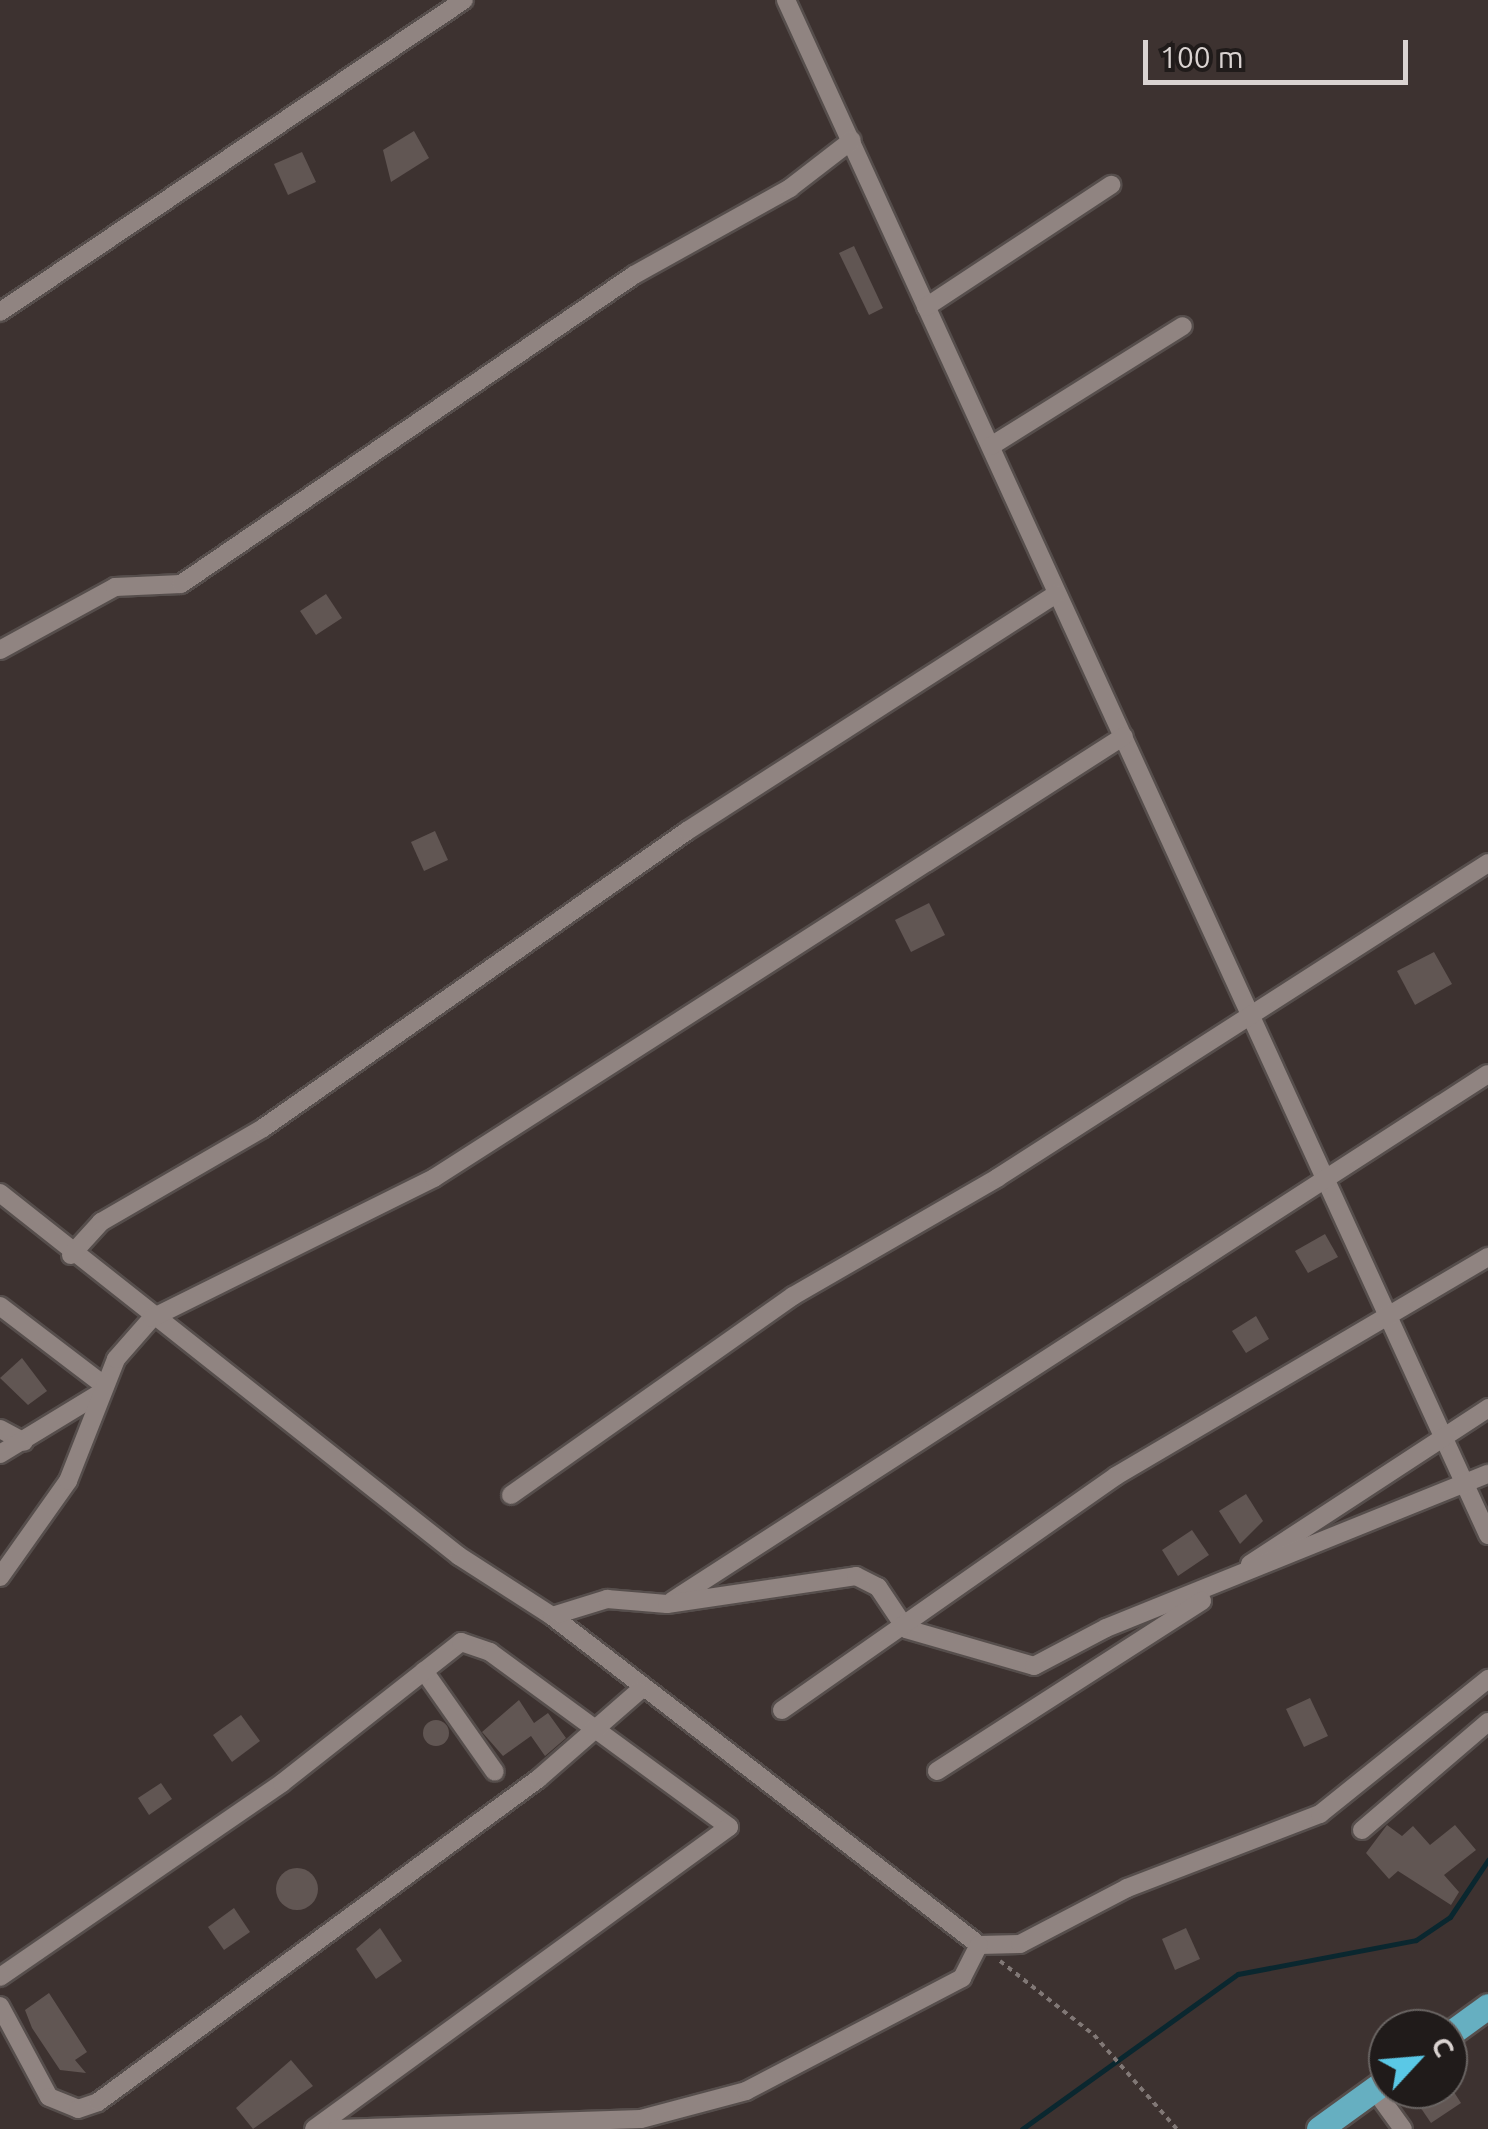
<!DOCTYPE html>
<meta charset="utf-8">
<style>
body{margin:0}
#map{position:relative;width:1488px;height:2129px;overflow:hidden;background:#3d3230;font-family:Ubuntu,sans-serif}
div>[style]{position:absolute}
.stream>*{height:5px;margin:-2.5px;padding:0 2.5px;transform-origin:2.5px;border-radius:2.5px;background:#0a272f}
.building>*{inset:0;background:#615653}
.round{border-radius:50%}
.path>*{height:4px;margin-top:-2px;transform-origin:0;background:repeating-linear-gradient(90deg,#817876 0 5px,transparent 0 10px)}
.roads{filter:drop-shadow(2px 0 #564e4c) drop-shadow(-2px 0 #564e4c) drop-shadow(0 2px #564e4c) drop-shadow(0 -2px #564e4c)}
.minor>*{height:18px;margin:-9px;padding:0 9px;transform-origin:9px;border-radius:9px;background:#908481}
.major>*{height:25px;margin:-12.5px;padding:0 12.5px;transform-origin:12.5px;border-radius:12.5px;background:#66afc1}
span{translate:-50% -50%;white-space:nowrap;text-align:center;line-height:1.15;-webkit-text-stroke:8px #201b1a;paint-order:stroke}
.north{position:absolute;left:1368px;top:2009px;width:100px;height:100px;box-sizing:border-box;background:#201b1a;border:2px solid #6a6563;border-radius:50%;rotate:64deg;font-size:28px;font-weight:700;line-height:40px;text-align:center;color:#dad3d1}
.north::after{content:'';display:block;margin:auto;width:35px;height:45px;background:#5ac8e6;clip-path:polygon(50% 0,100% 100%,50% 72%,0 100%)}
.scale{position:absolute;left:1143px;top:40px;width:265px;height:45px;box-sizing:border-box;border:5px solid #dad3d1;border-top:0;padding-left:12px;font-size:30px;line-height:35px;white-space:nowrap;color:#dad3d1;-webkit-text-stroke:8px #201b1a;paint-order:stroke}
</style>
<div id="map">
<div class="stream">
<i style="left:1022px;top:2129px;width:266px;rotate:-35.7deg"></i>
<i style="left:1238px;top:1974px;width:181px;rotate:-10.8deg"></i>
<i style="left:1416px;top:1940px;width:41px;rotate:-34.1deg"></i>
<i style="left:1450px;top:1917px;width:69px;rotate:-56.3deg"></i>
</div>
<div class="building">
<i style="clip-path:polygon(414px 131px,429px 158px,391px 182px,383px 150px)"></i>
<i style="clip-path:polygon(302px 152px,316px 182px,288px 195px,274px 164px)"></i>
<i style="clip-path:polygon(854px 246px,883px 308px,869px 315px,839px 253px)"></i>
<i style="clip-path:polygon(326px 594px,342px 618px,316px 635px,300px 611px)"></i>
<i style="clip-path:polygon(435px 831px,448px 860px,424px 871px,411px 842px)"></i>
<i style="clip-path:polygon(929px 903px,945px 935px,911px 952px,895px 920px)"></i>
<i style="clip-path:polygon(1434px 952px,1452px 984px,1415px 1005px,1397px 971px)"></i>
<i style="clip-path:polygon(1325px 1234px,1338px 1257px,1308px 1273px,1295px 1251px)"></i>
<i style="clip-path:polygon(1256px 1316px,1269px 1339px,1246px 1353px,1232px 1331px)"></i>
<i style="clip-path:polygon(22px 1358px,47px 1391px,28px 1405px,0 1378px)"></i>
<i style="clip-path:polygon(1246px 1494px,1263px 1521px,1240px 1544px,1219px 1511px)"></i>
<i style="clip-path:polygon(1192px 1530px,1209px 1555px,1178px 1576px,1162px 1550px)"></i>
<i style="clip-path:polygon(1310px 1698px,1328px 1736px,1304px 1747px,1286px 1709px)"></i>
<i style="clip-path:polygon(519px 1700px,534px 1723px,548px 1713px,566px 1738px,545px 1756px,531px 1736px,503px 1756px,482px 1732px)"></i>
<i style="clip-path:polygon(241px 1715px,260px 1741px,232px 1762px,213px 1735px)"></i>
<i class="round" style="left:423px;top:1720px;width:26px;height:26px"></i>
<i style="clip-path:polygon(161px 1783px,172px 1799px,149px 1815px,138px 1798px)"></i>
<i style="clip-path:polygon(1387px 1825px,1402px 1836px,1413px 1826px,1430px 1845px,1455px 1825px,1476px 1850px,1444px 1875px,1459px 1892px,1451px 1905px,1398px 1871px,1389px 1879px,1366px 1853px)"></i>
<i class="round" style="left:276px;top:1868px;width:42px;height:42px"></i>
<i style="clip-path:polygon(234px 1908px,250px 1932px,224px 1950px,208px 1927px)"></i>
<i style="clip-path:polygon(380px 1928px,402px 1961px,376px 1979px,356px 1949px)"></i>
<i style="clip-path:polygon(1186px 1928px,1200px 1959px,1175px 1970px,1162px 1939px)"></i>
<i style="clip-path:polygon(49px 1993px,87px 2052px,75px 2060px,86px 2073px,60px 2070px,32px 2028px,25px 2010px)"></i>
<i style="clip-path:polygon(291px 2060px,313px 2086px,253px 2129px,236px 2108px)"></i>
<i style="clip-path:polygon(1422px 2089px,1452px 2089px,1461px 2103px,1431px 2123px,1412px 2095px)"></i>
</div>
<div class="path">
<i style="left:1000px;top:1961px;width:120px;rotate:38.2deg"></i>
<i style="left:1094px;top:2035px;width:125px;rotate:48.6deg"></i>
</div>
<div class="roads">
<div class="minor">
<i style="left:786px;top:0;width:1688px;rotate:65.42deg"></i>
<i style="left:926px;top:307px;width:222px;rotate:-33.4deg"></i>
<i style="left:0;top:312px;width:559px;rotate:-33.92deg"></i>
<i style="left:991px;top:446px;width:226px;rotate:-32deg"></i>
<i style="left:0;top:650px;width:131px;rotate:-28.7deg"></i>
<i style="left:115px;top:587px;width:66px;rotate:-2.6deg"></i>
<i style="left:181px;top:584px;width:548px;rotate:-34.3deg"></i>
<i style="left:634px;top:275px;width:179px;rotate:-29.1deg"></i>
<i style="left:790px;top:188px;width:78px;rotate:-37.7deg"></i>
<i style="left:0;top:1193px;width:585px;rotate:38.34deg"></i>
<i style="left:459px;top:1556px;width:111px;rotate:32.8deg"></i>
<i style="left:552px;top:1616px;width:539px;rotate:37.61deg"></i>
<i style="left:979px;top:1945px;width:41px;rotate:-1.4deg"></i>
<i style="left:1020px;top:1944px;width:121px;rotate:-27.6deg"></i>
<i style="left:1127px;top:1888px;width:207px;rotate:-21deg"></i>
<i style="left:1320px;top:1814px;width:216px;rotate:-38.8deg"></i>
<i style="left:71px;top:1255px;width:45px;rotate:-47.7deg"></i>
<i style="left:101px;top:1222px;width:187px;rotate:-30.1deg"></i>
<i style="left:263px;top:1128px;width:518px;rotate:-35.01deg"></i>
<i style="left:687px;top:831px;width:439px;rotate:-32.7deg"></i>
<i style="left:0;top:1306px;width:132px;rotate:37.3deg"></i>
<i style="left:0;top:1429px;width:27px;rotate:28deg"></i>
<i style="left:0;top:1454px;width:114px;rotate:-31.3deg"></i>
<i style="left:511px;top:1495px;width:345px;rotate:-35.2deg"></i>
<i style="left:793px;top:1296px;width:236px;rotate:-30deg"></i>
<i style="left:997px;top:1178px;width:583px;rotate:-32.68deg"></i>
<i style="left:1250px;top:1564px;width:285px;rotate:-33.2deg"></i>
<i style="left:0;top:1577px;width:118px;rotate:-54.7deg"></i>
<i style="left:68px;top:1481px;width:131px;rotate:-68.5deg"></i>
<i style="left:116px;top:1359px;width:55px;rotate:-48.7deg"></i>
<i style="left:152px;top:1318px;width:315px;rotate:-26.4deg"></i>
<i style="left:434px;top:1178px;width:819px;rotate:-32.64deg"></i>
<i style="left:672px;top:1601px;width:971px;rotate:-32.86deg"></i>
<i style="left:552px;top:1616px;width:58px;rotate:-17.2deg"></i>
<i style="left:607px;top:1599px;width:60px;rotate:4.8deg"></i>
<i style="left:667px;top:1604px;width:191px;rotate:-8.4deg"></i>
<i style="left:856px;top:1576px;width:25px;rotate:27deg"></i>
<i style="left:878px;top:1587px;width:50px;rotate:56.3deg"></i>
<i style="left:906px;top:1629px;width:133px;rotate:16.1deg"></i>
<i style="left:1034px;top:1666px;width:81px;rotate:-27.8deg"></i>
<i style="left:1106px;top:1628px;width:412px;rotate:-22deg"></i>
<i style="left:424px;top:1671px;width:123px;rotate:54.9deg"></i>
<i style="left:782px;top:1710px;width:408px;rotate:-35deg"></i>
<i style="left:1116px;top:1476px;width:432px;rotate:-30.5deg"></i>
<i style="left:937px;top:1771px;width:315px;rotate:-32.7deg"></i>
<i style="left:1362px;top:1830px;width:166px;rotate:-40.6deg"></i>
<i style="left:0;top:1977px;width:342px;rotate:-34.5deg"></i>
<i style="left:282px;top:1783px;width:228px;rotate:-38.2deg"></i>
<i style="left:461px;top:1642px;width:31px;rotate:19deg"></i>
<i style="left:490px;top:1652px;width:296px;rotate:36.2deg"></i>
<i style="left:729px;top:1827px;width:513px;rotate:143.96deg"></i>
<i style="left:0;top:2006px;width:103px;rotate:61.7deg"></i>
<i style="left:49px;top:2097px;width:31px;rotate:22deg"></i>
<i style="left:78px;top:2109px;width:21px;rotate:-19deg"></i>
<i style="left:98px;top:2102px;width:546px;rotate:-36.28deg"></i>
<i style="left:538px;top:1779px;width:134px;rotate:-41.1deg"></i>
<i style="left:1374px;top:2089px;width:49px;rotate:54.1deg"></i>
<i style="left:337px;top:2129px;width:304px;rotate:-1.9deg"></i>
<i style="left:641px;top:2119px;width:109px;rotate:-14.9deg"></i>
<i style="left:746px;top:2091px;width:244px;rotate:-27.6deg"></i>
<i style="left:962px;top:1978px;width:37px;rotate:-63deg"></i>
</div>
<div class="major">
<i style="left:1448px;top:2035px;width:49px;rotate:-35.9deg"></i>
<i style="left:1319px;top:2129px;width:85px;rotate:-35.9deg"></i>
</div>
</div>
<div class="north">С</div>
<div class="scale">100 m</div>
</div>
